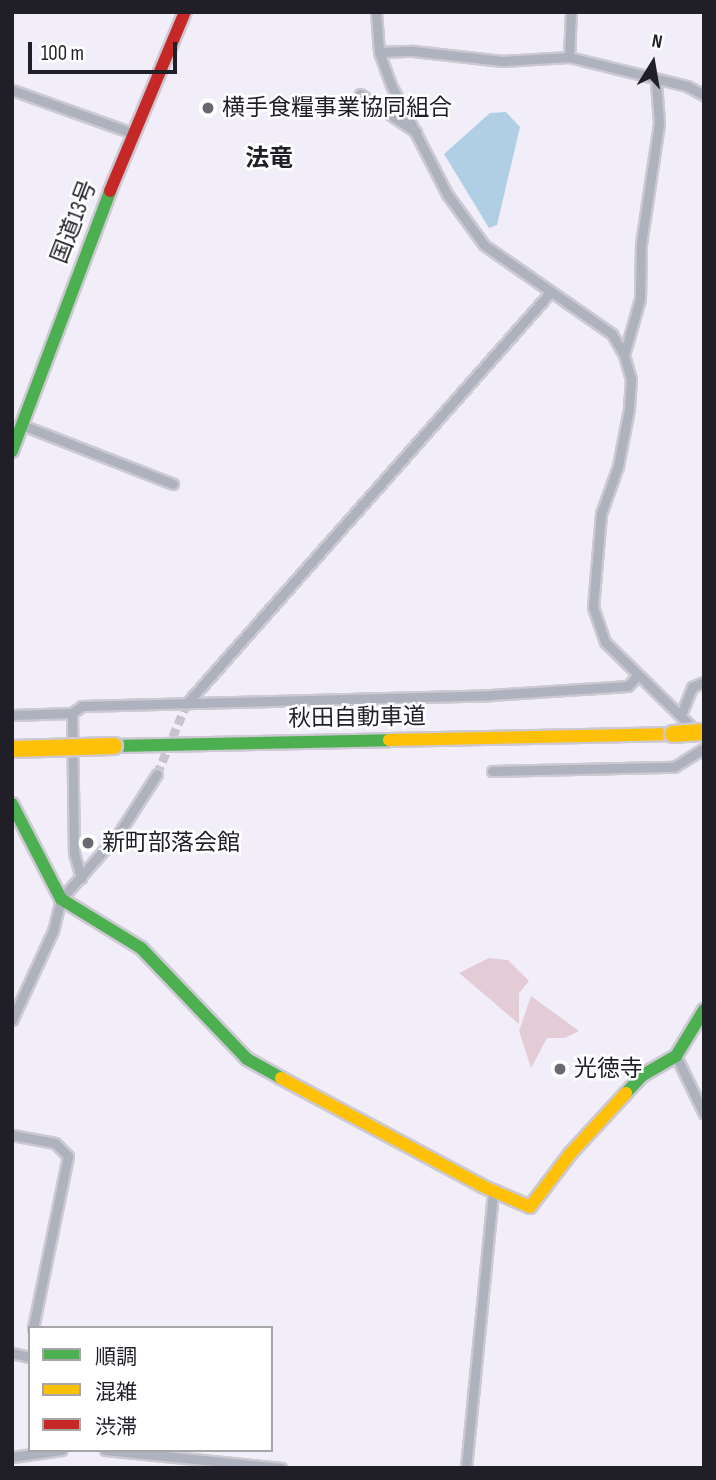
<!DOCTYPE html>
<meta charset="utf-8">
<style>
body{margin:0}
#map{position:relative;width:716px;height:1480px;overflow:hidden;background:#f1eefa;font-family:"Sofia Sans Condensed","Noto Sans JP",sans-serif}
div>[style]{position:absolute}
.green>*{inset:0;background:#e4ccd7}
.water>*{inset:0;background:#b0cfe4}
.street-tunnel>*{height:9px;margin-top:-4.5px;transform-origin:0;background:repeating-linear-gradient(90deg,#c7c4d0 0 9px,transparent 0 13.5px)}
.roads{filter:drop-shadow(2px 0 #ccc9d3) drop-shadow(-2px 0 #ccc9d3) drop-shadow(0 2px #ccc9d3) drop-shadow(0 -2px #ccc9d3)}
.street>*{height:9px;margin:-4.5px;padding:0 4.5px;transform-origin:4.5px;border-radius:4.5px;background:#adb2be}
.fast>*{height:12px;margin:-6px;padding:0 6px;transform-origin:6px;border-radius:6px;background:#4caf50}
.slow>*{height:12px;margin:-6px;padding:0 6px;transform-origin:6px;border-radius:6px;background:#ffc107}
.jam>*{height:12px;margin:-6px;padding:0 6px;transform-origin:6px;border-radius:6px;background:#c62828}
.bridges{filter:drop-shadow(2px 0 #ccc9d3) drop-shadow(-2px 0 #ccc9d3) drop-shadow(0 2px #ccc9d3) drop-shadow(0 -2px #ccc9d3)}
.slow-bridge>*{height:16px;margin:-8px;padding:0 8px;transform-origin:8px;border-radius:8px;background:#ffc107}
.dots>*{width:19px;height:19px;translate:-50% -50%;box-sizing:border-box;border:4px solid #fff;border-radius:50%}
span{translate:-50% -50%;white-space:nowrap;text-align:center;line-height:1.15;-webkit-text-stroke:5px #fff;paint-order:stroke}
.poi-label{font-size:23px;color:#201e26}
.left{translate:0 -50%;text-align:left}
.street-label{font-size:23px;color:#201e26}
.neighbourhood-label{font-size:24px;color:#201e26;font-weight:700}
.frame{position:absolute;inset:0;border:14px solid #201e26;pointer-events:none}
.legend{position:absolute;left:28px;top:1326px;width:245px;height:126px;box-sizing:border-box;background:#fff;border:2px solid #a6a5a8;margin:0;padding:9px 12px;list-style:none;font-size:21px;color:#201e26}
.legend li{display:flex;align-items:center;gap:14px;height:35px}
.legend b{width:35px;border:2px solid #a6a5a8}
.north{position:absolute;left:618px;top:28px;width:70px;height:70px;-webkit-text-stroke:5px #fff;paint-order:stroke;rotate:11deg;font-size:19px;font-weight:700;line-height:28px;text-align:center;color:#201e26}
.north::after{content:'';display:block;margin:auto;width:24px;height:32px;background:#201e26;clip-path:polygon(50% 0,100% 100%,50% 72%,0 100%)}
.scale{position:absolute;left:28px;top:42px;width:149px;height:32px;box-sizing:border-box;border:4px solid #201e26;border-top:0;padding-left:9px;font-size:21px;line-height:24px;white-space:nowrap;color:#201e26;-webkit-text-stroke:5px #fff;paint-order:stroke}
</style>
<div id="map">
<div class="green">
<i style="clip-path:polygon(489px 958px,508px 960px,529px 981px,519px 993px,519px 1024px,459px 973px)"></i>
<i style="clip-path:polygon(531px 996px,579px 1031px,565px 1038px,547px 1038px,531px 1068px,519px 1031px)"></i>
</div>
<div class="water">
<i style="clip-path:polygon(506px 112px,520px 127px,497px 225px,489px 228px,444px 154px,490px 113px)"></i>
</div>
<div class="street-tunnel">
<i style="left:157px;top:774px;width:77px;rotate:-67.1deg"></i>
</div>
<div class="roads">
<div class="street">
<i style="left:376px;top:12px;width:40px;rotate:85.7deg"></i>
<i style="left:379px;top:52px;width:35px;rotate:70deg"></i>
<i style="left:391px;top:85px;width:123px;rotate:62.8deg"></i>
<i style="left:447px;top:194px;width:63px;rotate:54deg"></i>
<i style="left:484px;top:245px;width:156px;rotate:34.8deg"></i>
<i style="left:612px;top:334px;width:24px;rotate:60deg"></i>
<i style="left:624px;top:355px;width:25px;rotate:74deg"></i>
<i style="left:631px;top:379px;width:30px;rotate:94deg"></i>
<i style="left:629px;top:409px;width:58px;rotate:100.9deg"></i>
<i style="left:618px;top:466px;width:51px;rotate:109.5deg"></i>
<i style="left:601px;top:514px;width:93px;rotate:94.9deg"></i>
<i style="left:593px;top:607px;width:37px;rotate:71deg"></i>
<i style="left:605px;top:642px;width:130px;rotate:44.4deg"></i>
<i style="left:379px;top:52px;width:34px;rotate:-2deg"></i>
<i style="left:413px;top:51px;width:90px;rotate:6.4deg"></i>
<i style="left:502px;top:61px;width:67px;rotate:-3.4deg"></i>
<i style="left:569px;top:57px;width:122px;rotate:13.8deg"></i>
<i style="left:687px;top:86px;width:19px;rotate:28deg"></i>
<i style="left:569px;top:57px;width:45px;rotate:-87.5deg"></i>
<i style="left:12px;top:90px;width:127px;rotate:19.7deg"></i>
<i style="left:360px;top:94px;width:68px;rotate:34.2deg"></i>
<i style="left:624px;top:355px;width:58px;rotate:-74.1deg"></i>
<i style="left:640px;top:299px;width:55px;rotate:-89deg"></i>
<i style="left:641px;top:244px;width:122px;rotate:-81.5deg"></i>
<i style="left:659px;top:123px;width:42px;rotate:-94.1deg"></i>
<i style="left:22px;top:425px;width:162px;rotate:21.3deg"></i>
<i style="left:187px;top:703px;width:546px;rotate:-48.49deg"></i>
<i style="left:682px;top:712px;width:27px;rotate:-68deg"></i>
<i style="left:692px;top:687px;width:13px;rotate:-23deg"></i>
<i style="left:72px;top:713px;width:140px;rotate:89.2deg"></i>
<i style="left:74px;top:853px;width:26px;rotate:74deg"></i>
<i style="left:12px;top:715px;width:60px;rotate:-1.9deg"></i>
<i style="left:72px;top:713px;width:12px;rotate:-35deg"></i>
<i style="left:82px;top:706px;width:409px;rotate:-1.5deg"></i>
<i style="left:491px;top:695px;width:137px;rotate:-3.8deg"></i>
<i style="left:628px;top:686px;width:15px;rotate:-48deg"></i>
<i style="left:492px;top:771px;width:182px;rotate:-1.3deg"></i>
<i style="left:674px;top:767px;width:36px;rotate:-32deg"></i>
<i style="left:12px;top:1020px;width:98px;rotate:-65.3deg"></i>
<i style="left:53px;top:931px;width:33px;rotate:-76deg"></i>
<i style="left:61px;top:899px;width:88px;rotate:-48.7deg"></i>
<i style="left:119px;top:833px;width:70px;rotate:-57.2deg"></i>
<i style="left:676px;top:1056px;width:64px;rotate:64.2deg"></i>
<i style="left:12px;top:1135px;width:44px;rotate:10.5deg"></i>
<i style="left:55px;top:1143px;width:18px;rotate:45deg"></i>
<i style="left:68px;top:1156px;width:176px;rotate:101.5deg"></i>
<i style="left:12px;top:1353px;width:18px;rotate:13deg"></i>
<i style="left:105px;top:1450px;width:177px;rotate:5.8deg"></i>
<i style="left:12px;top:1457px;width:50px;rotate:-8deg"></i>
<i style="left:466px;top:1468px;width:278px;rotate:-84.4deg"></i>
</div>
<div class="fast">
<i style="left:12px;top:451px;width:278px;rotate:-69.3deg"></i>
<i style="left:114px;top:746px;width:275px;rotate:-1.2deg"></i>
<i style="left:12px;top:804px;width:107px;rotate:62.7deg"></i>
<i style="left:61px;top:899px;width:94px;rotate:31.5deg"></i>
<i style="left:141px;top:948px;width:153px;rotate:46.3deg"></i>
<i style="left:247px;top:1059px;width:39px;rotate:29deg"></i>
<i style="left:626px;top:1093px;width:25px;rotate:-47deg"></i>
<i style="left:643px;top:1075px;width:38px;rotate:-30deg"></i>
<i style="left:676px;top:1056px;width:54px;rotate:-58.7deg"></i>
</div>
<div class="slow">
<i style="left:389px;top:740px;width:284px;rotate:-1.2deg"></i>
<i style="left:281px;top:1078px;width:228px;rotate:28.2deg"></i>
<i style="left:482px;top:1186px;width:52px;rotate:23.6deg"></i>
<i style="left:530px;top:1207px;width:66px;rotate:-53deg"></i>
<i style="left:570px;top:1154px;width:83px;rotate:-47.4deg"></i>
</div>
<div class="jam">
<i style="left:110px;top:191px;width:194px;rotate:-67.3deg"></i>
</div>
</div>
<div class="bridges">
<div class="slow-bridge">
<i style="left:673px;top:734px;width:31px;rotate:-4deg"></i>
<i style="left:12px;top:749px;width:102px;rotate:-1.7deg"></i>
</div>
</div>
<div class="dots">
<i style="left:208px;top:108px;background:#696770"></i>
<i style="left:88px;top:843px;background:#696770"></i>
<i style="left:560px;top:1069px;background:#696770"></i>
</div>
<div class="poi-label">
<span class="left" style="left:222px;top:108px">横手食糧事業協同組合</span>
<span class="left" style="left:102px;top:843px">新町部落会館</span>
<span class="left" style="left:574px;top:1069px">光徳寺</span>
</div>
<div class="street-label">
<span style="left:74px;top:222px;rotate:-69deg">国道13号</span>
<span style="left:357px;top:718px;rotate:-1deg">秋田自動車道</span>
</div>
<div class="neighbourhood-label">
<span style="left:269px;top:159px">法竜</span>
</div>
<div class="frame"></div>
<ul class="legend">
<li><b style="height:9px;background:#4caf50"></b>順調</li>
<li><b style="height:9px;background:#ffc107"></b>混雑</li>
<li><b style="height:9px;background:#c62828"></b>渋滞</li>
</ul>
<div class="north">N</div>
<div class="scale">100 m</div>
</div>
